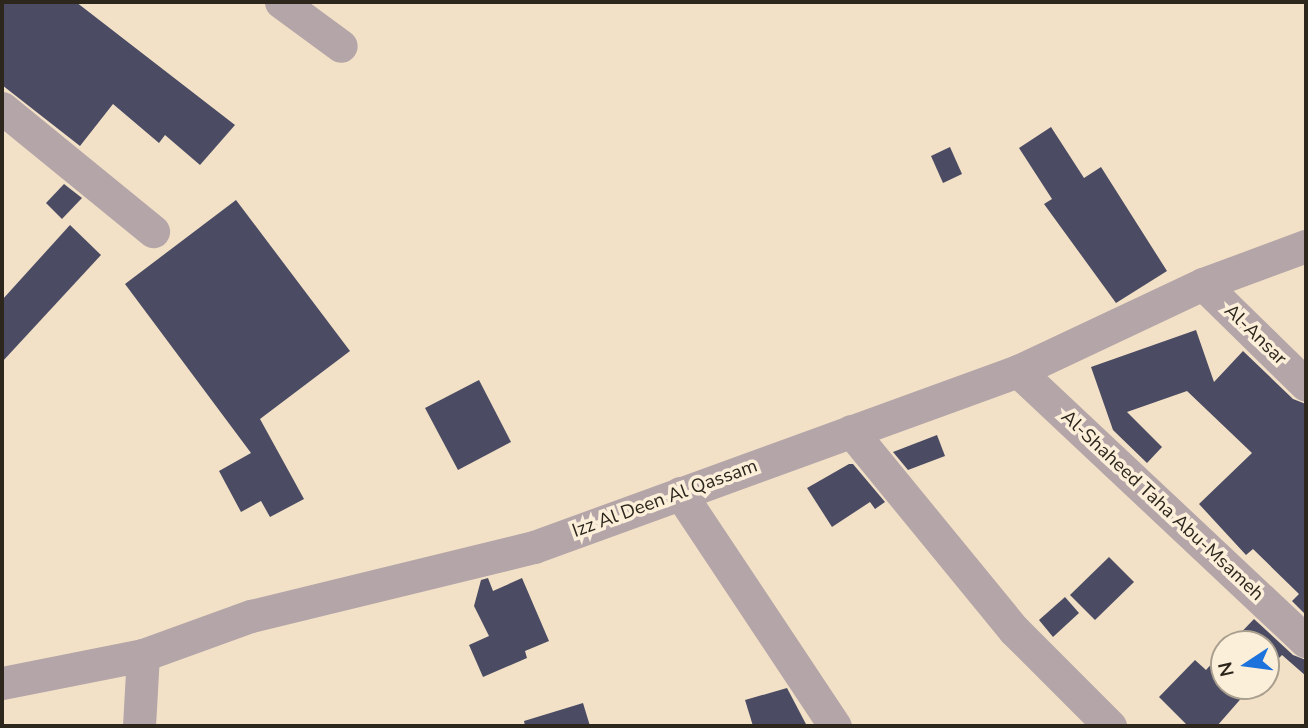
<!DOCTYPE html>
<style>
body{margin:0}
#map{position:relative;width:1308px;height:728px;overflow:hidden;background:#f2e1c7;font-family:"Nunito Sans",sans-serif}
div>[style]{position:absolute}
.building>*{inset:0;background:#4b4c64}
.minor>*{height:33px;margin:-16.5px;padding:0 16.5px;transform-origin:16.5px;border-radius:16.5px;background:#b4a5a8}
span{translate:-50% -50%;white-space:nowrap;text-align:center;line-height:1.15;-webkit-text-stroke:7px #fcefda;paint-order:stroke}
.street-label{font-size:19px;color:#2c261c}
.frame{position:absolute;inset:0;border:4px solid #2c261c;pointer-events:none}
.north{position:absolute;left:1210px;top:630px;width:70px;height:70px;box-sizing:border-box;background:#fcefda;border:2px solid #a99f8e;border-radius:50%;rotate:257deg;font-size:19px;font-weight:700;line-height:28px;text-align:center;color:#2c261c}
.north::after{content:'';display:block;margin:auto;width:24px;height:32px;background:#1e72dc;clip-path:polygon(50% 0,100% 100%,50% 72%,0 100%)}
</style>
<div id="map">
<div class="building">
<i style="clip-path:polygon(2px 2px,76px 2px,235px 125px,200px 165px,165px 135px,159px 143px,113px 104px,80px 146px,2px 85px)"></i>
<i style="clip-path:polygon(1051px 127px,1084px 178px,1101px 167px,1167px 271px,1116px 303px,1044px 204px,1052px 199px,1019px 148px)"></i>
<i style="clip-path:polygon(950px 147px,962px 174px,943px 183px,931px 156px)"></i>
<i style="clip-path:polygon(64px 184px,82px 198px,62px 219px,46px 203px)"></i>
<i style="clip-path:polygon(236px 200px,350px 351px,260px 419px,304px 499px,270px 517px,261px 501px,241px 512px,219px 471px,251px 453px,125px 284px)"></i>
<i style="clip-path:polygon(70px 225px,101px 255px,2px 362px,2px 300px)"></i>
<i style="clip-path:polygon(1196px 330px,1214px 382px,1243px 351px,1293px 399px,1306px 404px,1306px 615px,1292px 601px,1299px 594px,1253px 549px,1246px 555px,1199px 504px,1252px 453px,1187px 391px,1127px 412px,1162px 447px,1147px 463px,1113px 430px,1091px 367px)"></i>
<i style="clip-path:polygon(479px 380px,511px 442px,458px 470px,425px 408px)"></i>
<i style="clip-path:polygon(937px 435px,945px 456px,908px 470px,893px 452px)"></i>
<i style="clip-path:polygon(849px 464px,853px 464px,885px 502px,875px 509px,870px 502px,832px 527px,807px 488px)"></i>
<i style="clip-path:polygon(1109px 557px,1134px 582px,1095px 620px,1070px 595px)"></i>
<i style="clip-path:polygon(488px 578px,493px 591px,522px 578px,549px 641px,525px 651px,527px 658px,483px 677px,469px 645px,489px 636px,474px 606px,481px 580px)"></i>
<i style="clip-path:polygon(1065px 597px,1079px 613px,1053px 637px,1039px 620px)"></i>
<i style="clip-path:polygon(1254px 619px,1293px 655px,1306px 660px,1306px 676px,1282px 655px,1266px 671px,1266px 644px,1230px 644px)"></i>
<i style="clip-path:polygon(1224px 650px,1224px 686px,1252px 686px,1217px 726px,1188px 726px,1159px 697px,1195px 660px,1206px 670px)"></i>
<i style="clip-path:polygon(787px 688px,807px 726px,753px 726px,745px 700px)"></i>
<i style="clip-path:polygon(583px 703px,590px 726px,525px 726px,524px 721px)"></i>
</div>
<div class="minor">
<i style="left:281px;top:2px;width:74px;rotate:36.3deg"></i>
<i style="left:2px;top:108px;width:195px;rotate:39.2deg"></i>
<i style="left:1203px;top:284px;width:144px;rotate:44.4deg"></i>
<i style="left:1018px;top:371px;width:395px;rotate:43.2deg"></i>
<i style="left:851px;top:431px;width:257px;rotate:50.7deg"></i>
<i style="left:1014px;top:630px;width:136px;rotate:45deg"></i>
<i style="left:680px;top:493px;width:280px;rotate:56.4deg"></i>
<i style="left:2px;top:683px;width:144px;rotate:-11.2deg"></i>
<i style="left:143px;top:655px;width:115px;rotate:-19.9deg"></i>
<i style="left:251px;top:616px;width:291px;rotate:-13.7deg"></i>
<i style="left:534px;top:547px;width:515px;rotate:-19.98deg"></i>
<i style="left:1018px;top:371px;width:204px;rotate:-25.2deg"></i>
<i style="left:1203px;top:284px;width:110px;rotate:-20.3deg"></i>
<i style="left:139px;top:726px;width:71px;rotate:-86.8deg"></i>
</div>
<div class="street-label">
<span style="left:1255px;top:335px;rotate:44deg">Al-Ansar</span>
<span style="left:665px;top:499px;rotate:-20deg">Izz Al Deen Al Qassam</span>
<span style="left:1162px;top:506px;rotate:43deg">Al-Shaheed Taha Abu-Msameh</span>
</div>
<div class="frame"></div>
<div class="north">N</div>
</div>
